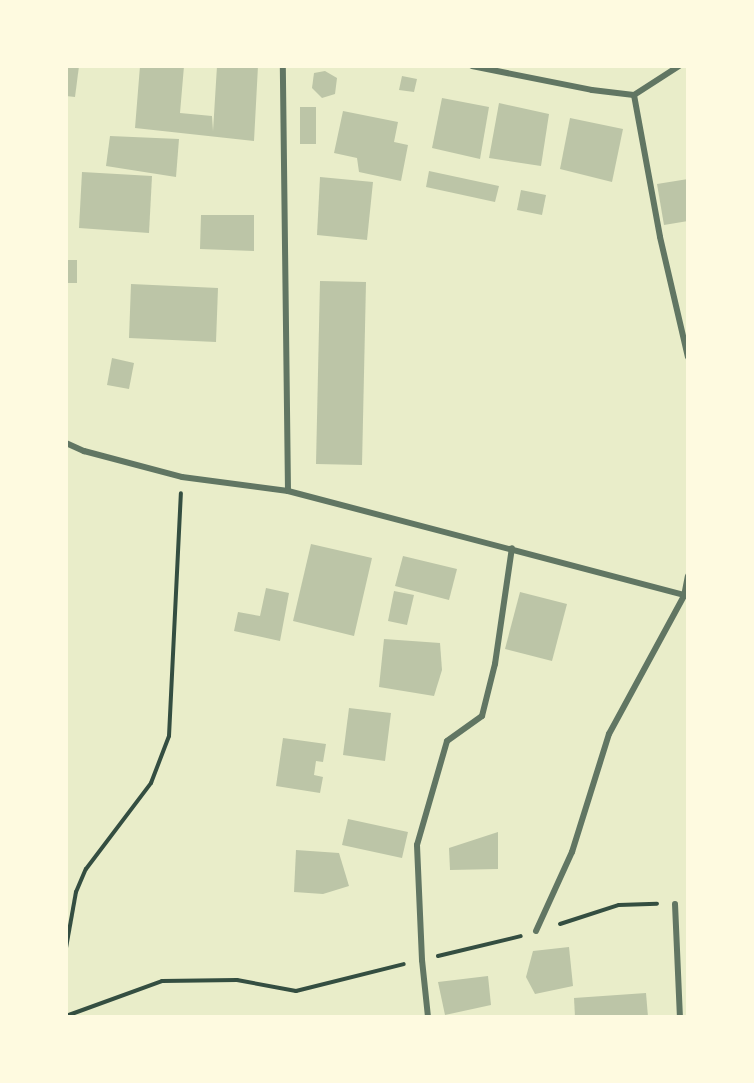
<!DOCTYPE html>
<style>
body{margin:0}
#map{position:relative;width:754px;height:1083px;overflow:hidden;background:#e9edc9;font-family:Barlow,sans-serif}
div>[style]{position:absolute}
.building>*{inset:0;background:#bcc5a7}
.path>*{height:4px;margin:-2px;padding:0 2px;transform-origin:2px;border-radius:2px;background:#344e41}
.minor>*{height:6px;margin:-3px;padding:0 3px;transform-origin:3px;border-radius:3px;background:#617663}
span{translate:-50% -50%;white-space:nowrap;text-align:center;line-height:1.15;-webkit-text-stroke:4.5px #fefae0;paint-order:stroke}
.frame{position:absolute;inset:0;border:68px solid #fefae0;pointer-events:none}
</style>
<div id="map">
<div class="building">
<i style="clip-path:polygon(66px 66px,79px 66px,75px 97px,66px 96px)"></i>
<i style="clip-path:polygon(140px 66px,184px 66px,180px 113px,212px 116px,213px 131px,217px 66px,258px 66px,254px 141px,135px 128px)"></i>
<i style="clip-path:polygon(325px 71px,337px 78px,335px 94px,322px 98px,312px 88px,314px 73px)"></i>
<i style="clip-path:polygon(402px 76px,417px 79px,414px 92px,399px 90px)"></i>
<i style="clip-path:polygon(442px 98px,489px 107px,480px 159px,432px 148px)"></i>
<i style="clip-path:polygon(499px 103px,549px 114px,541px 166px,489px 158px)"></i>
<i style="clip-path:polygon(300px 107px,316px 107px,316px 144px,300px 144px)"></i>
<i style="clip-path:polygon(343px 111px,398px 122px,394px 142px,408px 145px,401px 181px,359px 172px,357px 158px,334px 153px)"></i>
<i style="clip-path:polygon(570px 118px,623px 129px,612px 182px,560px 169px)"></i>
<i style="clip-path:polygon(110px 136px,179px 139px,176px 177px,106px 166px)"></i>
<i style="clip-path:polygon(429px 171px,499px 186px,495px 202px,426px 187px)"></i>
<i style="clip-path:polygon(82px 172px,152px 176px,149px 233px,79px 228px)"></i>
<i style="clip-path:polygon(320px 177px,373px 182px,367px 240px,317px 235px)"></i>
<i style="clip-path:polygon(688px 179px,688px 221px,664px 225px,657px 184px)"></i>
<i style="clip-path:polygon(521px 190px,546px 195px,542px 215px,517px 210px)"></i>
<i style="clip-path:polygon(201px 215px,254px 215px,254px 251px,200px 249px)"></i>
<i style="clip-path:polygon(66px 260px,77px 260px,77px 283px,66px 283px)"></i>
<i style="clip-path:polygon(320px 281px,366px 282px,362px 465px,316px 464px)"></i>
<i style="clip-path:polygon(131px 284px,218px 288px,216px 342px,129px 338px)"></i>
<i style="clip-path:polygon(112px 358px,134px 363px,129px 389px,107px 385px)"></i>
<i style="clip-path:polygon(311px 544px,372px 558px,354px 636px,293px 621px)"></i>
<i style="clip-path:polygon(403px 556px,457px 569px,449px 600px,395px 586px)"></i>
<i style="clip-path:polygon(266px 588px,289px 593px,280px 641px,234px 631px,238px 612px,260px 616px)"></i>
<i style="clip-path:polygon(394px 591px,414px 595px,407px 625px,388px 621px)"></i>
<i style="clip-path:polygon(520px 592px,567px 604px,552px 661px,505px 649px)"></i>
<i style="clip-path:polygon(384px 639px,440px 643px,442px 670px,434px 696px,379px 687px)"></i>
<i style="clip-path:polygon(349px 708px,391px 713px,385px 761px,343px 755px)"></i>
<i style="clip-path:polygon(283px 738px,326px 744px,323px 762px,316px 761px,314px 775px,323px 777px,320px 793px,276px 786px)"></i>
<i style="clip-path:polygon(348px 819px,408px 832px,402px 858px,342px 845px)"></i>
<i style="clip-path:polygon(498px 832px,498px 869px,450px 870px,449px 848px)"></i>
<i style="clip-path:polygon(296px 850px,339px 853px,349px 886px,323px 894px,294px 892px)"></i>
<i style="clip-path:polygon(569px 947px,573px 986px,535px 994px,526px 977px,533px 951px)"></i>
<i style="clip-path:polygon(488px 976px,491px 1005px,445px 1015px,438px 982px)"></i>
<i style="clip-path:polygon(646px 993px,648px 1017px,575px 1017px,574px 998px)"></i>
</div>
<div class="path">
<i style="left:560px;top:924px;width:62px;rotate:-17.9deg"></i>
<i style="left:619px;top:905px;width:38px;rotate:-2deg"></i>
<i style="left:66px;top:948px;width:57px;rotate:-79.9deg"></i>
<i style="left:76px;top:892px;width:25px;rotate:-67deg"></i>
<i style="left:86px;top:869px;width:108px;rotate:-52.9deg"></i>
<i style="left:151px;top:783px;width:50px;rotate:-69deg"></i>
<i style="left:169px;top:736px;width:243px;rotate:-87.2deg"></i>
<i style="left:438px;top:956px;width:85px;rotate:-13.5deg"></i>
<i style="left:66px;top:1016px;width:102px;rotate:-20deg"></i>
<i style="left:162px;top:981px;width:75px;rotate:-0.8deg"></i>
<i style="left:237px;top:980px;width:60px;rotate:10.6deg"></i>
<i style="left:296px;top:991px;width:111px;rotate:-14deg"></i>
</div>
<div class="minor">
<i style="left:472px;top:66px;width:122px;rotate:11.3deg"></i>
<i style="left:592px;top:90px;width:42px;rotate:6.8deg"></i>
<i style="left:634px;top:95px;width:54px;rotate:-32.8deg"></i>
<i style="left:634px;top:95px;width:144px;rotate:79.6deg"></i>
<i style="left:660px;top:237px;width:123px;rotate:76.9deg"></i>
<i style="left:66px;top:443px;width:20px;rotate:24deg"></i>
<i style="left:84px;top:451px;width:101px;rotate:14.9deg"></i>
<i style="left:182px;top:477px;width:107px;rotate:7.5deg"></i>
<i style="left:288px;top:491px;width:425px;rotate:-90.7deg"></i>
<i style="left:288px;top:491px;width:414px;rotate:14.7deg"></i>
<i style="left:675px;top:904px;width:113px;rotate:87.5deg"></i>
<i style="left:536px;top:931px;width:87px;rotate:-65.5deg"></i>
<i style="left:572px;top:852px;width:124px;rotate:-72.6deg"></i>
<i style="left:609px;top:734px;width:157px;rotate:-61.5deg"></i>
<i style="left:684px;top:596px;width:20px;rotate:-79deg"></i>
<i style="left:428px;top:1017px;width:57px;rotate:-96deg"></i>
<i style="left:422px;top:960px;width:115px;rotate:-92.5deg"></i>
<i style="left:417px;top:845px;width:108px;rotate:-73.9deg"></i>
<i style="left:447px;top:741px;width:43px;rotate:-35.5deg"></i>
<i style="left:482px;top:716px;width:54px;rotate:-76deg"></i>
<i style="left:495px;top:664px;width:117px;rotate:-81.7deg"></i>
</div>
<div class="frame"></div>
</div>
